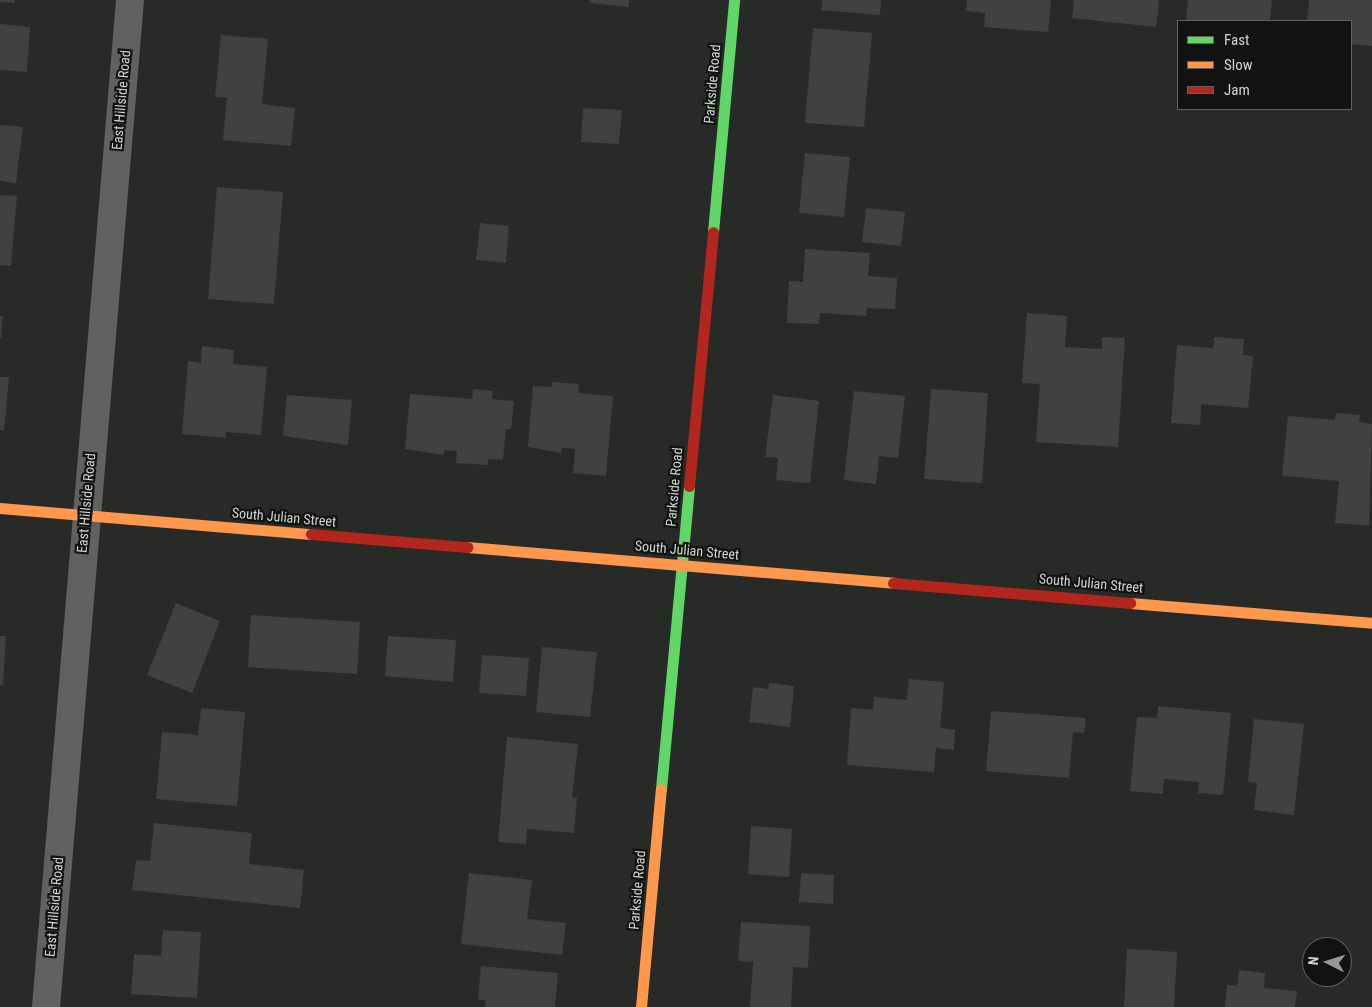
<!DOCTYPE html>
<style>
body{margin:0}
#map{position:relative;width:1372px;height:1007px;overflow:hidden;background:#282a27;font-family:"Roboto Condensed",sans-serif}
div>[style]{position:absolute}
.building>*{inset:0;background:#404240}
.street>*{height:28px;margin:-14px;padding:0 14px;transform-origin:14px;border-radius:14px;background:#616160}
.fast>*{height:11px;margin:-5.5px;padding:0 5.5px;transform-origin:5.5px;border-radius:5.5px;background:#63d668}
.slow>*{height:11px;margin:-5.5px;padding:0 5.5px;transform-origin:5.5px;border-radius:5.5px;background:#ff974d}
.jam>*{height:11px;margin:-5.5px;padding:0 5.5px;transform-origin:5.5px;border-radius:5.5px;background:#b3261e}
span{translate:-50% -50%;white-space:nowrap;text-align:center;line-height:1.15;-webkit-text-stroke:4.5px #111311;paint-order:stroke}
.street-label{font-size:14px;color:#d3d5d2}
.legend{position:absolute;left:1177px;top:20px;width:175px;height:90px;box-sizing:border-box;background:#111311;border:1px solid #5f615e;margin:0;padding:6px 9px;list-style:none;font-size:15px;color:#d3d5d2}
.legend li{display:flex;align-items:center;gap:10px;height:25px}
.legend b{width:25px;border:1px solid #5f615e}
.north{position:absolute;left:1302px;top:937px;width:50px;height:50px;box-sizing:border-box;background:#111311;border:1px solid #5f615e;border-radius:50%;rotate:275deg;font-size:14px;font-weight:700;line-height:20px;text-align:center;color:#d3d5d2}
.north::after{content:'';display:block;margin:auto;width:18px;height:22px;background:#979996;clip-path:polygon(50% 0,100% 100%,50% 72%,0 100%)}
</style>
<div id="map">
<div class="building">
<i style="clip-path:polygon(0 0,15px 0,14px 3px,0 2px)"></i>
<i style="clip-path:polygon(590px 0,629px 0,629px 7px,590px 3px)"></i>
<i style="clip-path:polygon(822px 0,881px 0,880px 15px,821px 10px)"></i>
<i style="clip-path:polygon(967px 0,1051px 0,1048px 32px,984px 27px,985px 13px,966px 11px)"></i>
<i style="clip-path:polygon(1074px 0,1159px 0,1156px 27px,1072px 18px)"></i>
<i style="clip-path:polygon(1188px 0,1272px 0,1270px 21px,1186px 21px)"></i>
<i style="clip-path:polygon(1309px 0,1372px 0,1372px 46px,1351px 44px,1351px 21px,1307px 21px)"></i>
<i style="clip-path:polygon(0 24px,30px 27px,27px 72px,0 70px)"></i>
<i style="clip-path:polygon(813px 28px,872px 33px,864px 127px,805px 123px)"></i>
<i style="clip-path:polygon(221px 35px,268px 39px,262px 104px,295px 108px,291px 146px,223px 140px,227px 98px,215px 97px)"></i>
<i style="clip-path:polygon(583px 108px,622px 110px,619px 144px,581px 142px)"></i>
<i style="clip-path:polygon(0 125px,23px 127px,16px 183px,0 181px)"></i>
<i style="clip-path:polygon(805px 153px,850px 157px,844px 217px,799px 213px)"></i>
<i style="clip-path:polygon(217px 187px,283px 192px,274px 304px,208px 299px)"></i>
<i style="clip-path:polygon(0 195px,17px 196px,11px 266px,0 265px)"></i>
<i style="clip-path:polygon(866px 208px,905px 212px,901px 246px,862px 242px)"></i>
<i style="clip-path:polygon(480px 223px,509px 226px,506px 263px,476px 260px)"></i>
<i style="clip-path:polygon(805px 249px,870px 253px,868px 276px,897px 278px,895px 309px,867px 308px,866px 316px,820px 313px,819px 324px,787px 323px,789px 281px,803px 282px)"></i>
<i style="clip-path:polygon(1027px 313px,1067px 316px,1065px 347px,1102px 349px,1102px 337px,1125px 338px,1118px 447px,1036px 442px,1040px 384px,1022px 383px)"></i>
<i style="clip-path:polygon(0 316px,3px 316px,1px 338px,0 338px)"></i>
<i style="clip-path:polygon(1214px 337px,1244px 339px,1243px 355px,1253px 356px,1248px 408px,1201px 404px,1200px 425px,1171px 423px,1177px 345px,1213px 348px)"></i>
<i style="clip-path:polygon(202px 346px,234px 350px,233px 364px,267px 367px,261px 435px,226px 432px,226px 438px,182px 434px,188px 361px,201px 363px)"></i>
<i style="clip-path:polygon(0 377px,9px 377px,4px 430px,0 430px)"></i>
<i style="clip-path:polygon(552px 382px,579px 384px,578px 393px,613px 396px,606px 476px,573px 473px,575px 449px,562px 448px,561px 453px,528px 447px,533px 386px,552px 387px)"></i>
<i style="clip-path:polygon(473px 389px,493px 391px,492px 399px,514px 401px,511px 429px,506px 429px,503px 460px,488px 459px,488px 465px,456px 463px,457px 451px,444px 450px,444px 455px,405px 449px,410px 394px,472px 399px)"></i>
<i style="clip-path:polygon(931px 389px,988px 393px,982px 483px,924px 479px)"></i>
<i style="clip-path:polygon(854px 391px,905px 396px,898px 458px,879px 456px,876px 484px,844px 480px)"></i>
<i style="clip-path:polygon(287px 395px,352px 400px,348px 445px,283px 436px)"></i>
<i style="clip-path:polygon(773px 395px,819px 401px,810px 483px,776px 480px,778px 458px,765px 457px)"></i>
<i style="clip-path:polygon(1336px 413px,1360px 415px,1359px 422px,1372px 424px,1369px 526px,1335px 523px,1339px 481px,1282px 476px,1288px 416px,1335px 420px)"></i>
<i style="clip-path:polygon(176px 603px,220px 621px,192px 693px,147px 675px)"></i>
<i style="clip-path:polygon(251px 615px,360px 622px,357px 674px,248px 667px)"></i>
<i style="clip-path:polygon(0 636px,6px 636px,3px 685px,0 685px)"></i>
<i style="clip-path:polygon(388px 636px,456px 640px,453px 682px,385px 676px)"></i>
<i style="clip-path:polygon(542px 647px,597px 652px,590px 717px,536px 712px)"></i>
<i style="clip-path:polygon(482px 655px,529px 658px,526px 696px,479px 693px)"></i>
<i style="clip-path:polygon(909px 679px,944px 682px,940px 728px,955px 730px,954px 750px,936px 748px,934px 772px,847px 765px,851px 708px,873px 710px,874px 697px,907px 700px)"></i>
<i style="clip-path:polygon(769px 683px,794px 686px,790px 727px,749px 722px,753px 687px,768px 689px)"></i>
<i style="clip-path:polygon(1158px 706px,1231px 713px,1223px 795px,1198px 793px,1199px 782px,1164px 779px,1163px 794px,1130px 791px,1137px 717px,1157px 718px)"></i>
<i style="clip-path:polygon(201px 708px,245px 712px,237px 806px,156px 799px,162px 732px,198px 735px)"></i>
<i style="clip-path:polygon(991px 711px,1086px 718px,1084px 733px,1073px 732px,1069px 778px,986px 771px)"></i>
<i style="clip-path:polygon(1254px 719px,1304px 724px,1294px 815px,1254px 810px,1257px 783px,1248px 782px)"></i>
<i style="clip-path:polygon(507px 737px,578px 744px,572px 797px,577px 798px,574px 833px,527px 829px,526px 844px,498px 842px)"></i>
<i style="clip-path:polygon(154px 823px,252px 833px,249px 864px,304px 870px,300px 908px,132px 890px,136px 860px,150px 861px)"></i>
<i style="clip-path:polygon(751px 826px,792px 829px,789px 877px,748px 874px)"></i>
<i style="clip-path:polygon(469px 873px,532px 880px,527px 919px,566px 923px,562px 955px,461px 944px)"></i>
<i style="clip-path:polygon(801px 873px,834px 875px,833px 904px,799px 902px)"></i>
<i style="clip-path:polygon(741px 922px,810px 926px,808px 968px,793px 967px,791px 1007px,750px 1007px,753px 962px,738px 961px)"></i>
<i style="clip-path:polygon(163px 930px,201px 932px,197px 998px,131px 994px,134px 954px,161px 956px)"></i>
<i style="clip-path:polygon(1127px 949px,1177px 952px,1174px 1007px,1124px 1007px)"></i>
<i style="clip-path:polygon(481px 966px,558px 973px,555px 1007px,485px 1007px,486px 1000px,478px 1000px)"></i>
<i style="clip-path:polygon(1239px 970px,1265px 973px,1264px 988px,1297px 991px,1295px 1007px,1225px 1007px,1227px 985px,1237px 986px)"></i>
</div>
<div class="street">
<i style="left:46px;top:1007px;width:1010px;rotate:-85.23deg"></i>
</div>
<div class="fast">
<i style="left:713px;top:232px;width:233px;rotate:-84.8deg"></i>
<i style="left:661px;top:789px;width:304px;rotate:-84.7deg"></i>
</div>
<div class="slow">
<i style="left:0;top:508px;width:312px;rotate:4.8deg"></i>
<i style="left:467px;top:547px;width:428px;rotate:4.8deg"></i>
<i style="left:1130px;top:603px;width:243px;rotate:4.7deg"></i>
<i style="left:641px;top:1007px;width:219px;rotate:-84.8deg"></i>
</div>
<div class="jam">
<i style="left:689px;top:486px;width:255px;rotate:-84.6deg"></i>
<i style="left:311px;top:534px;width:157px;rotate:4.8deg"></i>
<i style="left:893px;top:583px;width:238px;rotate:4.8deg"></i>
</div>
<div class="street-label">
<span style="left:712px;top:84px;rotate:-85deg">Parkside Road</span>
<span style="left:121px;top:100px;rotate:-85deg">East Hillside Road</span>
<span style="left:674px;top:487px;rotate:-85deg">Parkside Road</span>
<span style="left:86px;top:503px;rotate:-85deg">East Hillside Road</span>
<span style="left:284px;top:517px;rotate:5deg">South Julian Street</span>
<span style="left:687px;top:550px;rotate:5deg">South Julian Street</span>
<span style="left:1091px;top:583px;rotate:5deg">South Julian Street</span>
<span style="left:637px;top:890px;rotate:-85deg">Parkside Road</span>
<span style="left:54px;top:907px;rotate:-85deg">East Hillside Road</span>
</div>
<ul class="legend">
<li><b style="height:6px;background:#63d668"></b>Fast</li>
<li><b style="height:6px;background:#ff974d"></b>Slow</li>
<li><b style="height:6px;background:#b3261e"></b>Jam</li>
</ul>
<div class="north">N</div>
</div>
